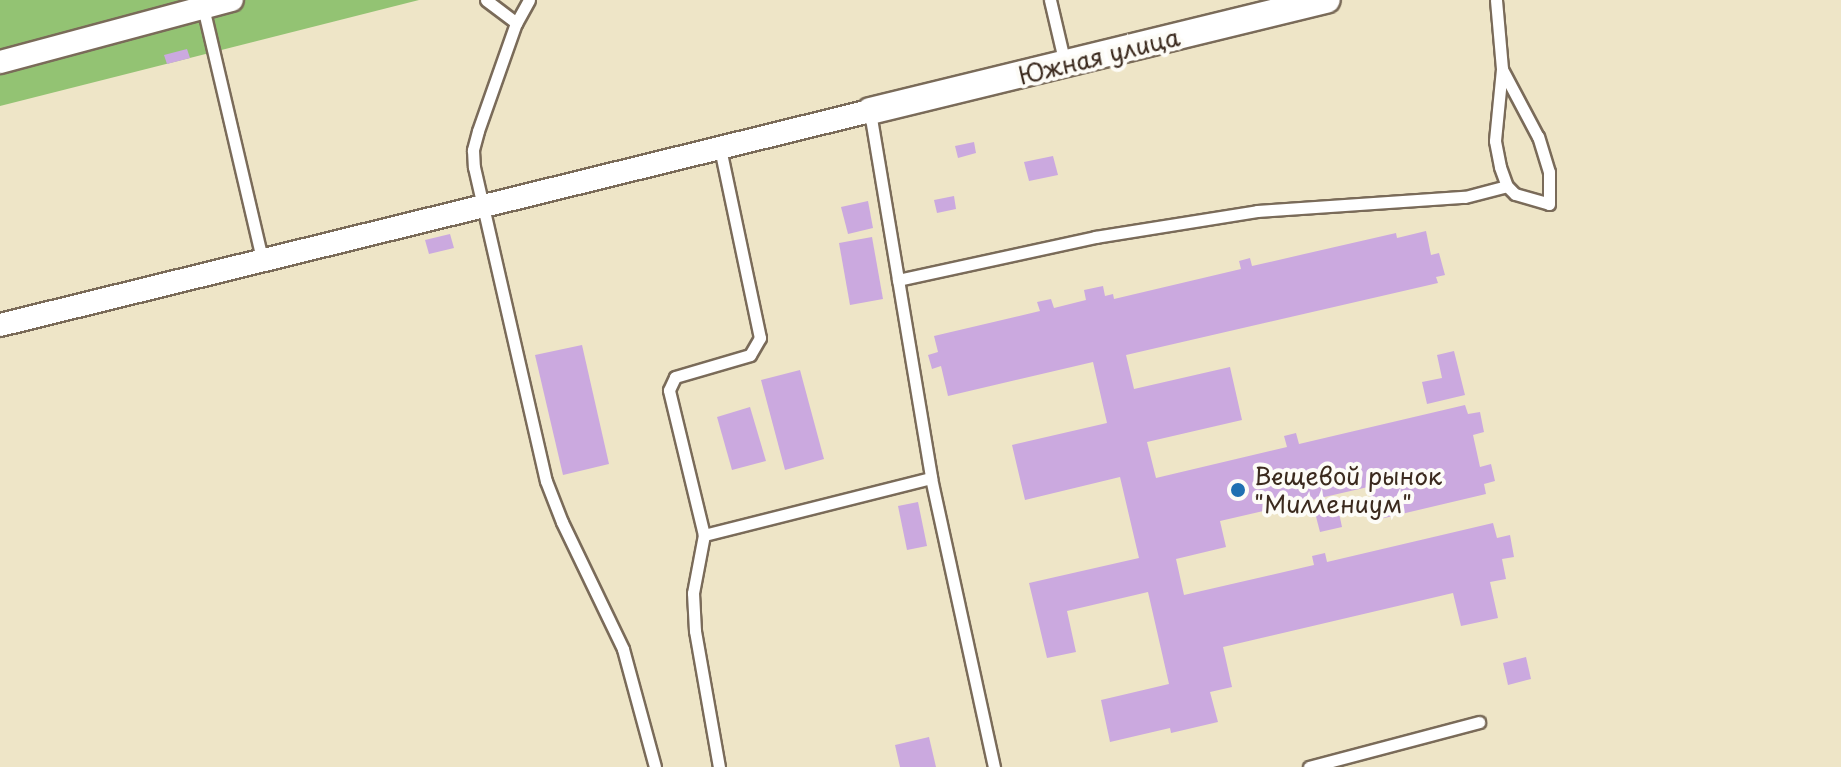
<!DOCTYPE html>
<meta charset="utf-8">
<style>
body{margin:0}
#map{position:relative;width:1841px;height:767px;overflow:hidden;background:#eee5c7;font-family:"Playpen Sans",sans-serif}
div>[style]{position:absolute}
.green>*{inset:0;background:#93c373}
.building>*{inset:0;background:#cba9df}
.roads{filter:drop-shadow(2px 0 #7a6b59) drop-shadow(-2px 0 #7a6b59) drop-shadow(0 2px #7a6b59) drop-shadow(0 -2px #7a6b59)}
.service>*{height:11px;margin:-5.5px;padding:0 5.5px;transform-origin:5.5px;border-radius:5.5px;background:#fff}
.minor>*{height:22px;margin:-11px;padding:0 11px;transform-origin:11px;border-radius:11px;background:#fff}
.tertiary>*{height:26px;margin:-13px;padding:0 13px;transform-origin:13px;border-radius:13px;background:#fff}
.dots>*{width:22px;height:22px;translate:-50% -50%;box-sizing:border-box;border:4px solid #fdfcf7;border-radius:50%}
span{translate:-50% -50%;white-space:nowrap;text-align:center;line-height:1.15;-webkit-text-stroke:8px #fdfcf7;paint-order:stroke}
.street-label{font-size:24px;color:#3b2a1e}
.poi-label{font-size:24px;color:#3b2a1e}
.left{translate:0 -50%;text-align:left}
</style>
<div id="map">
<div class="green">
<i style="clip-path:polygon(0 0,419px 0,0 106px)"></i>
</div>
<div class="building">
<i style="clip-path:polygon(187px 49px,190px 58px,167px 64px,164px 55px)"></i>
<i style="clip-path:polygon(974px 142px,976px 153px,958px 158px,955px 146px)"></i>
<i style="clip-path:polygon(1053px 156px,1058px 175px,1029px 181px,1024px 162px)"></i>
<i style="clip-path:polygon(954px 196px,956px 209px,937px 213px,934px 200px)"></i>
<i style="clip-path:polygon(868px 201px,873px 228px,848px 234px,841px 207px)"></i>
<i style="clip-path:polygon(1426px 231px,1431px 255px,1439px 253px,1445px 275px,1436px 277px,1438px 283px,1126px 355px,1134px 389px,1230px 367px,1242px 420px,1147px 442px,1156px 478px,1287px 447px,1284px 436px,1296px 433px,1299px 444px,1465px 405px,1468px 414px,1480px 412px,1484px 432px,1473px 435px,1480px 467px,1491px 464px,1495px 481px,1484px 484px,1486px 494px,1376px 520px,1368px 487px,1220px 521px,1226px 547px,1176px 559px,1184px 595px,1314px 565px,1312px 556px,1325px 553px,1327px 562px,1493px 523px,1497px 538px,1510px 535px,1514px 557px,1502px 559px,1506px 579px,1490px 582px,1498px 618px,1461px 626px,1453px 593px,1223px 647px,1232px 687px,1210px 692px,1218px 722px,1171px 733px,1170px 728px,1110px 742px,1101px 700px,1169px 684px,1148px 592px,1067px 611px,1076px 652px,1047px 658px,1029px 583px,1139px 558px,1120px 477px,1025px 500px,1012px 445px,1107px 423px,1093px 362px,948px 396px,941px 366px,932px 369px,928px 355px,938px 352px,934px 336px,1040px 311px,1037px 302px,1051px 299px,1054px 308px,1086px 300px,1084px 290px,1103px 286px,1105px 296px,1113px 294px,1114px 299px,1241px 269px,1239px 261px,1250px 258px,1252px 266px,1396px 233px,1397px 238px)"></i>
<i style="clip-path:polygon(450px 234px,454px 248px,429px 254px,425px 240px)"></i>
<i style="clip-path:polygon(872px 237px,883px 299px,850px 305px,839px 243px)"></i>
<i style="clip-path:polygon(582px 345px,609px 464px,563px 475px,535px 355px)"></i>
<i style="clip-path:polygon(1454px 351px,1465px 395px,1427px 404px,1422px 382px,1442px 378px,1437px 355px)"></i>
<i style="clip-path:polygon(800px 370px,824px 459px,785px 470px,761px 380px)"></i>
<i style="clip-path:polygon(750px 407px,766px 461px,732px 470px,717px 417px)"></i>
<i style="clip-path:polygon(918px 502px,927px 546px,907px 550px,898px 506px)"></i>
<i style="clip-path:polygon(1337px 504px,1342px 527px,1320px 532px,1314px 509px)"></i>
<i style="clip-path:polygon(1526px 657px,1531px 679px,1508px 685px,1503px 663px)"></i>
<i style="clip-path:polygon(929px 737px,936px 767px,900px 767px,895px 745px)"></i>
</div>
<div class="roads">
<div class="service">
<i style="left:486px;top:0;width:38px;rotate:37deg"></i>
<i style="left:529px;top:0;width:26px;rotate:119deg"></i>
<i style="left:516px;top:23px;width:114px;rotate:109.4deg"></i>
<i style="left:478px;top:131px;width:20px;rotate:105deg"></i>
<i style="left:473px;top:150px;width:17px;rotate:87deg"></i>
<i style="left:474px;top:167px;width:322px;rotate:77.1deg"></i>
<i style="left:546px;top:481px;width:44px;rotate:68.7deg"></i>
<i style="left:562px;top:522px;width:141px;rotate:64.3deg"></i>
<i style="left:623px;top:649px;width:122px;rotate:74.8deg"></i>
<i style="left:1050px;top:0;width:66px;rotate:76.8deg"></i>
<i style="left:1496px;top:0;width:69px;rotate:85deg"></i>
<i style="left:1502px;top:69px;width:72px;rotate:95.6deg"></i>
<i style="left:1495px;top:141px;width:26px;rotate:79deg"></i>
<i style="left:1500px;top:167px;width:20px;rotate:70deg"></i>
<i style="left:1507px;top:186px;width:11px;rotate:45deg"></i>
<i style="left:1515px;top:194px;width:35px;rotate:16deg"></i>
<i style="left:1549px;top:204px;width:32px;rotate:-90deg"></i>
<i style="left:1549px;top:172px;width:37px;rotate:-107deg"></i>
<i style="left:1538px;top:137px;width:77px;rotate:-117.9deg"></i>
<i style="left:203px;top:7px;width:262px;rotate:76.8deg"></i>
<i style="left:870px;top:112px;width:371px;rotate:80.5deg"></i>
<i style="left:931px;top:478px;width:296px;rotate:77.7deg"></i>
<i style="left:898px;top:280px;width:202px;rotate:-12.3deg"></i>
<i style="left:1095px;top:237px;width:164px;rotate:-9.1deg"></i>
<i style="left:1257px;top:211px;width:208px;rotate:-3.9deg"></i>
<i style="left:1465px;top:197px;width:43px;rotate:-14.7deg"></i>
<i style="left:704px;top:535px;width:234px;rotate:-14.1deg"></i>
<i style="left:719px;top:767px;width:138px;rotate:-100deg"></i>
<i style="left:695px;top:631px;width:38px;rotate:-93deg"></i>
<i style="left:693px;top:593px;width:59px;rotate:-79.3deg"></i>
<i style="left:704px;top:535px;width:149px;rotate:-103.6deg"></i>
<i style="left:669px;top:390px;width:14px;rotate:-65deg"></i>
<i style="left:675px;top:377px;width:78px;rotate:-16.3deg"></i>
<i style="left:750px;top:355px;width:20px;rotate:-60deg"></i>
<i style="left:760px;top:338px;width:193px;rotate:-101.9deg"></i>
<i style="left:1309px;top:767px;width:176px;rotate:-14.8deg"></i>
</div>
<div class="minor">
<i style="left:0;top:62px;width:240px;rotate:-15deg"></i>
<i style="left:0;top:325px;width:896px;rotate:-13.82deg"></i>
</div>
<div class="tertiary">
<i style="left:870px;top:111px;width:470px;rotate:-13.7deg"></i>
</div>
</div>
<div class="dots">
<i style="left:1238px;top:490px;background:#1f6fb2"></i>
</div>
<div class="street-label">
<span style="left:1099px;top:56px;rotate:-14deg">Южная улица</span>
</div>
<div class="poi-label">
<span class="left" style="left:1254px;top:490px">Вещевой рынок<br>"Миллениум"</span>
</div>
</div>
